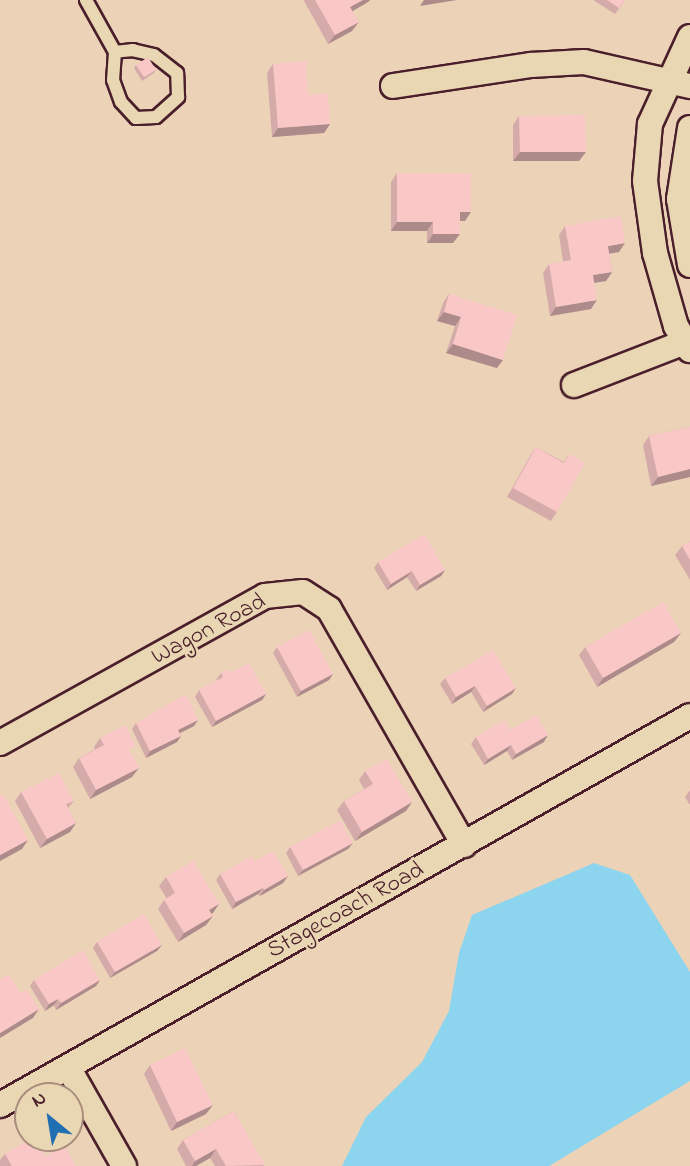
<!DOCTYPE html>
<style>
body{margin:0}
#map{position:relative;width:690px;height:1166px;overflow:hidden;background:#ecd3b7;font-family:"Indie Flower",sans-serif}
div>[style]{position:absolute}
.water>*{inset:0;background:#8dd4ef}
.roads{filter:drop-shadow(2px 0 #4a1f2b) drop-shadow(-2px 0 #4a1f2b) drop-shadow(0 2px #4a1f2b) drop-shadow(0 -2px #4a1f2b)}
.service>*{height:12px;margin:-6px;padding:0 6px;transform-origin:6px;border-radius:6px;background:#e9d6b3}
.minor>*{height:24px;margin:-12px;padding:0 12px;transform-origin:12px;border-radius:12px;background:#e9d6b3}
.wall>*{inset:0;background:#d5abaa}
.shaded-wall>*{inset:0;background:#ae8b8b}
.building>*{inset:0;background:#f8c7c6}
span{translate:-50% -50%;white-space:nowrap;text-align:center;line-height:1.15;-webkit-text-stroke:5px #e9d6b3;paint-order:stroke}
.street-label{font-size:24px;color:#4a1f2b}
.north{position:absolute;left:14px;top:1082px;width:70px;height:70px;box-sizing:border-box;background:#e9d6b3;border:2px solid #a98d7d;border-radius:50%;rotate:330deg;font-size:19px;font-weight:700;line-height:28px;text-align:center;color:#4a1f2b}
.north::after{content:'';display:block;margin:auto;width:24px;height:32px;background:#1f6fb2;clip-path:polygon(50% 0,100% 100%,50% 72%,0 100%)}
</style>
<div id="map">
<div class="water">
<i style="clip-path:polygon(594px 863px,630px 875px,690px 972px,690px 1081px,549px 1166px,342px 1166px,366px 1117px,422px 1062px,449px 1011px,459px 953px,472px 915px)"></i>
</div>
<div class="roads">
<div class="service">
<i style="left:86px;top:0;width:60px;rotate:60.9deg"></i>
<i style="left:115px;top:52px;width:28px;rotate:94deg"></i>
<i style="left:113px;top:80px;width:23px;rotate:70deg"></i>
<i style="left:121px;top:102px;width:22px;rotate:47deg"></i>
<i style="left:136px;top:118px;width:20px;rotate:-3deg"></i>
<i style="left:156px;top:117px;width:30px;rotate:-42deg"></i>
<i style="left:178px;top:97px;width:24px;rotate:-92deg"></i>
<i style="left:177px;top:73px;width:29px;rotate:-142deg"></i>
<i style="left:154px;top:55px;width:22px;rotate:-167deg"></i>
<i style="left:133px;top:50px;width:18px;rotate:174deg"></i>
</div>
<div class="minor">
<i style="left:690px;top:37px;width:96px;rotate:114.7deg"></i>
<i style="left:650px;top:124px;width:57px;rotate:95deg"></i>
<i style="left:645px;top:181px;width:73px;rotate:82.1deg"></i>
<i style="left:655px;top:253px;width:76px;rotate:74deg"></i>
<i style="left:676px;top:326px;width:28px;rotate:60deg"></i>
<i style="left:393px;top:86px;width:140px;rotate:-8.7deg"></i>
<i style="left:531px;top:65px;width:53px;rotate:-3.2deg"></i>
<i style="left:584px;top:62px;width:109px;rotate:12.8deg"></i>
<i style="left:690px;top:128px;width:72px;rotate:98.8deg"></i>
<i style="left:679px;top:199px;width:67px;rotate:80.5deg"></i>
<i style="left:574px;top:385px;width:124px;rotate:-21.2deg"></i>
<i style="left:0;top:743px;width:303px;rotate:-29deg"></i>
<i style="left:265px;top:596px;width:38px;rotate:-6deg"></i>
<i style="left:303px;top:592px;width:31px;rotate:33deg"></i>
<i style="left:329px;top:609px;width:272px;rotate:60.2deg"></i>
<i style="left:68px;top:1067px;width:114px;rotate:60.5deg"></i>
<i style="left:0;top:1105px;width:792px;rotate:-29.41deg"></i>
</div>
</div>
<div class="wall">
<i style="clip-path:polygon(304px 0,370px 0,368px 2px,353px 11px,352px 31px,328px 44px,304px 1px)"></i>
<i style="clip-path:polygon(593px 0,625px 0,615px 14px)"></i>
<i style="clip-path:polygon(273px 64px,308px 95px,330px 124px,324px 133px,272px 137px,267px 73px)"></i>
<i style="clip-path:polygon(136px 65px,156px 70px,154px 73px,142px 81px,134px 68px)"></i>
<i style="clip-path:polygon(519px 116px,586px 152px,579px 161px,513px 161px,513px 125px)"></i>
<i style="clip-path:polygon(397px 173px,465px 221px,460px 221px,453px 243px,427px 243px,427px 231px,391px 231px,391px 182px)"></i>
<i style="clip-path:polygon(565px 226px,619px 252px,609px 254px,612px 272px,606px 281px,594px 283px,591px 309px,550px 316px,543px 273px,549px 264px,563px 262px,559px 235px)"></i>
<i style="clip-path:polygon(449px 294px,497px 368px,446px 353px,455px 326px,437px 321px,443px 303px)"></i>
<i style="clip-path:polygon(690px 427px,690px 477px,651px 486px,643px 445px,649px 436px)"></i>
<i style="clip-path:polygon(536px 447px,564px 462px,569px 454px,557px 512px,551px 521px,507px 497px,530px 456px)"></i>
<i style="clip-path:polygon(690px 541px,690px 580px,675px 555px,682px 546px)"></i>
<i style="clip-path:polygon(378px 562px,445px 570px,441px 576px,416px 591px,407px 577px,387px 590px,374px 568px)"></i>
<i style="clip-path:polygon(681px 633px,674px 642px,597px 687px,579px 655px,585px 647px)"></i>
<i style="clip-path:polygon(277px 647px,333px 674px,329px 680px,297px 697px,273px 653px)"></i>
<i style="clip-path:polygon(221px 673px,230px 673px,266px 694px,262px 700px,212px 727px,195px 697px,199px 690px,217px 681px,216px 680px)"></i>
<i style="clip-path:polygon(445px 678px,512px 694px,483px 712px,471px 692px,452px 704px,440px 684px)"></i>
<i style="clip-path:polygon(198px 720px,194px 726px,180px 733px,181px 736px,177px 742px,146px 758px,132px 729px,136px 723px)"></i>
<i style="clip-path:polygon(510px 730px,544px 742px,512px 760px,507px 751px,484px 765px,471px 744px,476px 737px)"></i>
<i style="clip-path:polygon(100px 738px,131px 753px,132px 777px,90px 799px,73px 767px,79px 758px,95px 749px,94px 747px)"></i>
<i style="clip-path:polygon(365px 771px,412px 802px,406px 811px,355px 841px,337px 810px,344px 801px,364px 789px,359px 780px)"></i>
<i style="clip-path:polygon(690px 790px,690px 805px,685px 797px)"></i>
<i style="clip-path:polygon(21px 792px,74px 801px,68px 808px,76px 823px,70px 832px,40px 848px,15px 801px)"></i>
<i style="clip-path:polygon(353px 843px,348px 849px,298px 876px,286px 853px,290px 847px)"></i>
<i style="clip-path:polygon(255px 861px,288px 876px,283px 883px,260px 896px,258px 894px,232px 909px,216px 880px,220px 874px)"></i>
<i style="clip-path:polygon(166px 877px,219px 904px,211px 914px,213px 916px,206px 925px,178px 942px,158px 909px,164px 900px,167px 899px,159px 886px)"></i>
<i style="clip-path:polygon(97px 942px,162px 945px,157px 951px,110px 978px,93px 948px)"></i>
<i style="clip-path:polygon(34px 980px,100px 980px,96px 986px,56px 1010px,54px 1005px,45px 1011px,30px 986px)"></i>
<i style="clip-path:polygon(150px 1065px,206px 1114px,171px 1131px,144px 1074px)"></i>
<i style="clip-path:polygon(234px 1111px,264px 1166px,215px 1166px,210px 1158px,196px 1166px,186px 1166px,177px 1149px,183px 1140px)"></i>
<i style="clip-path:polygon(5px 1154px,76px 1166px,0 1166px,0 1160px)"></i>
</div>
<div class="shaded-wall">
<i style="clip-path:polygon(363px 0,370px 0,368px 2px,344px 16px,350px 7px)"></i>
<i style="clip-path:polygon(424px 0,457px 0,420px 6px)"></i>
<i style="clip-path:polygon(359px 22px,352px 31px,328px 44px,335px 35px)"></i>
<i style="clip-path:polygon(330px 124px,324px 133px,272px 137px,278px 128px)"></i>
<i style="clip-path:polygon(520px 152px,586px 152px,579px 161px,513px 161px)"></i>
<i style="clip-path:polygon(460px 212px,471px 212px,465px 221px,454px 221px)"></i>
<i style="clip-path:polygon(397px 222px,433px 222px,427px 231px,391px 231px)"></i>
<i style="clip-path:polygon(433px 234px,460px 234px,453px 243px,427px 243px)"></i>
<i style="clip-path:polygon(625px 243px,619px 252px,601px 255px,608px 246px)"></i>
<i style="clip-path:polygon(612px 272px,606px 281px,586px 284px,593px 275px)"></i>
<i style="clip-path:polygon(597px 300px,591px 309px,550px 316px,556px 307px)"></i>
<i style="clip-path:polygon(444px 312px,461px 317px,455px 326px,437px 321px)"></i>
<i style="clip-path:polygon(453px 344px,503px 360px,497px 368px,446px 353px)"></i>
<i style="clip-path:polygon(690px 469px,690px 477px,651px 486px,658px 477px)"></i>
<i style="clip-path:polygon(445px 570px,441px 576px,416px 591px,420px 585px)"></i>
<i style="clip-path:polygon(412px 571px,407px 577px,387px 590px,391px 584px)"></i>
<i style="clip-path:polygon(681px 633px,674px 642px,597px 687px,603px 678px)"></i>
<i style="clip-path:polygon(333px 674px,329px 680px,297px 697px,301px 691px)"></i>
<i style="clip-path:polygon(475px 686px,471px 692px,452px 704px,456px 697px)"></i>
<i style="clip-path:polygon(516px 688px,512px 694px,483px 712px,487px 706px)"></i>
<i style="clip-path:polygon(266px 694px,262px 700px,212px 727px,216px 721px)"></i>
<i style="clip-path:polygon(198px 720px,194px 726px,174px 736px,178px 730px)"></i>
<i style="clip-path:polygon(548px 735px,544px 742px,512px 760px,516px 754px)"></i>
<i style="clip-path:polygon(181px 736px,177px 742px,146px 758px,150px 751px)"></i>
<i style="clip-path:polygon(511px 745px,507px 751px,484px 765px,488px 759px)"></i>
<i style="clip-path:polygon(139px 768px,132px 777px,90px 799px,96px 790px)"></i>
<i style="clip-path:polygon(412px 802px,406px 811px,355px 841px,362px 832px)"></i>
<i style="clip-path:polygon(76px 823px,70px 832px,40px 848px,47px 839px)"></i>
<i style="clip-path:polygon(28px 840px,22px 849px,0 861px,0 855px)"></i>
<i style="clip-path:polygon(353px 843px,348px 849px,298px 876px,303px 870px)"></i>
<i style="clip-path:polygon(288px 876px,283px 883px,260px 896px,264px 890px)"></i>
<i style="clip-path:polygon(263px 888px,258px 894px,232px 909px,236px 902px)"></i>
<i style="clip-path:polygon(219px 904px,213px 913px,203px 919px,209px 910px)"></i>
<i style="clip-path:polygon(213px 916px,206px 925px,178px 942px,184px 933px)"></i>
<i style="clip-path:polygon(162px 945px,157px 951px,110px 978px,115px 972px)"></i>
<i style="clip-path:polygon(100px 980px,96px 986px,56px 1010px,61px 1003px)"></i>
<i style="clip-path:polygon(58px 999px,54px 1005px,45px 1011px,49px 1004px)"></i>
<i style="clip-path:polygon(39px 1009px,33px 1018px,0 1038px,0 1033px)"></i>
<i style="clip-path:polygon(213px 1105px,206px 1114px,171px 1131px,177px 1122px)"></i>
<i style="clip-path:polygon(216px 1149px,210px 1158px,196px 1166px,192px 1166px,195px 1161px)"></i>
</div>
<div class="building">
<i style="clip-path:polygon(315px 0,363px 0,350px 7px,359px 22px,335px 35px)"></i>
<i style="clip-path:polygon(607px 0,625px 0,619px 8px)"></i>
<i style="clip-path:polygon(148px 57px,156px 70px,144px 77px,136px 65px)"></i>
<i style="clip-path:polygon(306px 61px,308px 95px,328px 93px,330px 124px,278px 128px,273px 64px)"></i>
<i style="clip-path:polygon(585px 115px,586px 152px,520px 152px,519px 116px)"></i>
<i style="clip-path:polygon(397px 173px,471px 173px,471px 212px,460px 212px,460px 234px,433px 234px,433px 222px,397px 222px)"></i>
<i style="clip-path:polygon(621px 216px,625px 243px,608px 246px,612px 272px,593px 275px,597px 300px,556px 307px,549px 264px,571px 260px,565px 226px)"></i>
<i style="clip-path:polygon(449px 294px,517px 315px,503px 360px,453px 344px,461px 317px,444px 312px)"></i>
<i style="clip-path:polygon(690px 427px,690px 469px,658px 477px,649px 436px)"></i>
<i style="clip-path:polygon(536px 447px,564px 463px,569px 454px,585px 463px,557px 512px,513px 488px)"></i>
<i style="clip-path:polygon(424px 534px,445px 570px,420px 585px,412px 571px,391px 584px,378px 562px)"></i>
<i style="clip-path:polygon(690px 541px,690px 560px,682px 546px)"></i>
<i style="clip-path:polygon(663px 602px,681px 633px,603px 678px,585px 647px)"></i>
<i style="clip-path:polygon(309px 630px,333px 674px,301px 691px,277px 647px)"></i>
<i style="clip-path:polygon(493px 650px,516px 688px,487px 706px,475px 686px,456px 697px,445px 678px)"></i>
<i style="clip-path:polygon(249px 663px,266px 694px,216px 721px,199px 690px,223px 677px,221px 673px,228px 669px,230px 673px)"></i>
<i style="clip-path:polygon(186px 694px,198px 720px,178px 730px,181px 736px,150px 751px,136px 723px)"></i>
<i style="clip-path:polygon(536px 715px,548px 735px,516px 754px,511px 745px,488px 759px,476px 737px,505px 720px,510px 730px)"></i>
<i style="clip-path:polygon(125px 725px,136px 746px,129px 749px,139px 768px,96px 790px,79px 758px,104px 745px,100px 738px)"></i>
<i style="clip-path:polygon(387px 759px,412px 802px,362px 832px,344px 801px,373px 784px,365px 771px)"></i>
<i style="clip-path:polygon(59px 773px,74px 801px,66px 804px,76px 823px,47px 839px,21px 792px)"></i>
<i style="clip-path:polygon(3px 794px,28px 840px,0 855px,0 796px)"></i>
<i style="clip-path:polygon(340px 820px,353px 843px,303px 870px,290px 847px)"></i>
<i style="clip-path:polygon(273px 851px,288px 876px,264px 890px,263px 888px,236px 902px,220px 874px,252px 856px,255px 861px)"></i>
<i style="clip-path:polygon(193px 861px,219px 904px,209px 910px,213px 916px,184px 933px,164px 900px,175px 893px,166px 877px)"></i>
<i style="clip-path:polygon(144px 914px,162px 945px,115px 972px,97px 942px)"></i>
<i style="clip-path:polygon(83px 950px,100px 980px,61px 1003px,58px 999px,49px 1004px,34px 980px)"></i>
<i style="clip-path:polygon(9px 974px,20px 993px,27px 989px,39px 1009px,0 1033px,0 979px)"></i>
<i style="clip-path:polygon(185px 1048px,213px 1105px,177px 1122px,150px 1065px)"></i>
<i style="clip-path:polygon(234px 1111px,265px 1165px,226px 1166px,216px 1149px,195px 1161px,183px 1140px)"></i>
<i style="clip-path:polygon(32px 1138px,34px 1138px,45px 1156px,64px 1145px,76px 1166px,12px 1166px,5px 1154px)"></i>
</div>
<div class="street-label">
<span style="left:209px;top:630px;rotate:-28deg">Wagon Road</span>
<span style="left:346px;top:911px;rotate:-29deg">Stagecoach Road</span>
</div>
<div class="north">N</div>
</div>
